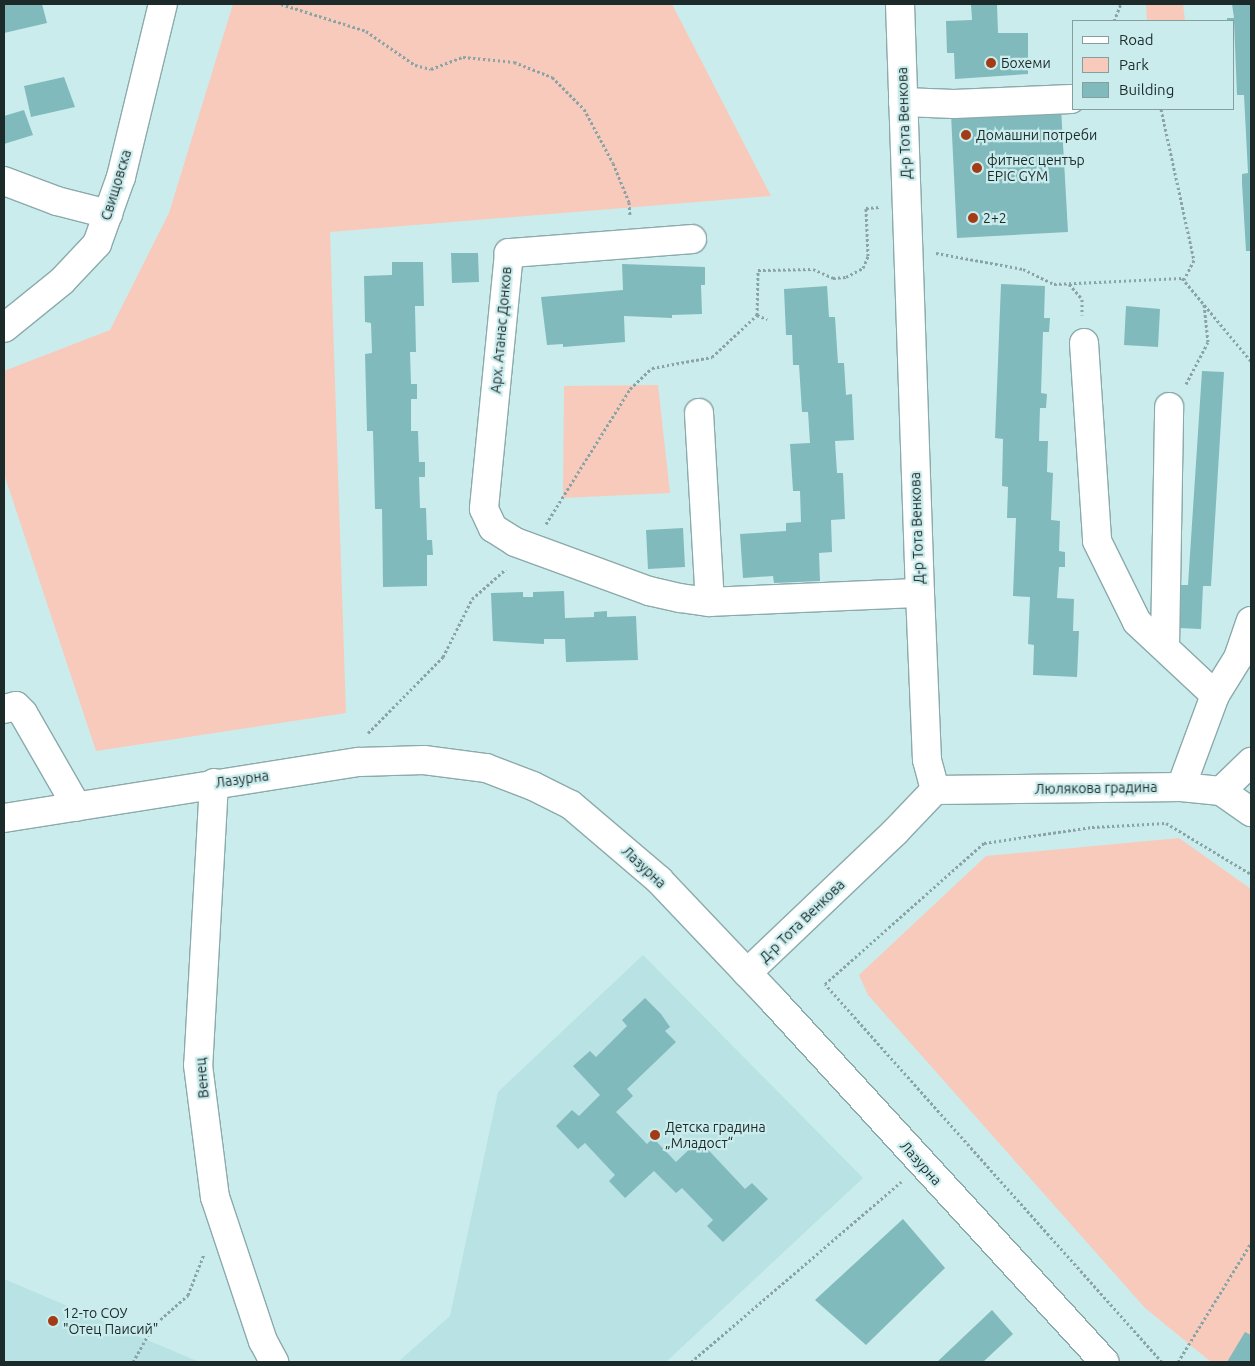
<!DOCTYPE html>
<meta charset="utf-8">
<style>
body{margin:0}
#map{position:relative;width:1255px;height:1366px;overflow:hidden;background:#cbeced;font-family:Ubuntu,sans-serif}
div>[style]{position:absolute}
.built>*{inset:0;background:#b8e2e4}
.green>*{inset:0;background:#f8cabb}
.building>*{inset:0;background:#80babc}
.path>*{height:3px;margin-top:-1.5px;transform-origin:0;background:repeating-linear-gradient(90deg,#8aa4a5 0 2.5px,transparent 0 5px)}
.roads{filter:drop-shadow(1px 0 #8baaab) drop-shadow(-1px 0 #8baaab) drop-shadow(0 1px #8baaab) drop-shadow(0 -1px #8baaab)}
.minor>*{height:28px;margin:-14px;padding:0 14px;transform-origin:14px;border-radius:14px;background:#fff}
.dots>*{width:14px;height:14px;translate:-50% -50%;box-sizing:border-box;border:2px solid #cbeced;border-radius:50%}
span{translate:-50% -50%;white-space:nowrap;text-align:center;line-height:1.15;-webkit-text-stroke:4.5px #cbeced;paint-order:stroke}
.poi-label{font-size:14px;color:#1d2a2a}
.left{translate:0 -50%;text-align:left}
.street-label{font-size:14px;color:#1d2a2a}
.frame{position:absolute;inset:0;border:5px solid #1d2a2a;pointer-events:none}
.legend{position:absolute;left:1072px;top:20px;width:162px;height:90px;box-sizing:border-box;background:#cbeced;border:1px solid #859e9f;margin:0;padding:6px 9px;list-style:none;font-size:15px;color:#1d2a2a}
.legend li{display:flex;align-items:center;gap:10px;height:25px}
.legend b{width:25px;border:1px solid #859e9f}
</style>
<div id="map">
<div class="built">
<i style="clip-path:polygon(643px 955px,863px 1178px,666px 1362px,398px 1362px,450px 1316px,498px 1092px)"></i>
<i style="clip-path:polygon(4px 1279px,199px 1362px,4px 1362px)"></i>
</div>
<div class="green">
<i style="clip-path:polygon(233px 4px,672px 4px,771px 196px,330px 232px,346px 713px,96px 751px,4px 474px,4px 371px,110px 330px,169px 213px)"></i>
<i style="clip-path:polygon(1146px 4px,1183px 4px,1185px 21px,1147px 21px)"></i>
<i style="clip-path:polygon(658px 385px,670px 493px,563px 498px,564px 386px)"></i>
<i style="clip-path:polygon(1179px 838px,1251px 889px,1251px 1362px,1211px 1362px,1145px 1308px,868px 995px,859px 975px,986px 856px)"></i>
</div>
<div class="building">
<i style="clip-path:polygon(4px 4px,42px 4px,47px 23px,4px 33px)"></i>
<i style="clip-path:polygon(971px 4px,997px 4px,998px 33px,1028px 33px,1028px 74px,955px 79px,954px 53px,947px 53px,946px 21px,972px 20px)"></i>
<i style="clip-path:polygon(1232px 4px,1251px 4px,1251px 251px,1246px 251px,1242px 183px,1242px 174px,1248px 173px,1244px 95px,1237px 95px,1234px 21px,1227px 21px,1227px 18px,1234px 18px)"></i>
<i style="clip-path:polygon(64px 77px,75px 107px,31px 117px,24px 86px)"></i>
<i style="clip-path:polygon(1061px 108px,1068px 232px,957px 238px,951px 114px)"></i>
<i style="clip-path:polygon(24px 110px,33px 135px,4px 144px,4px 116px)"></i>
<i style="clip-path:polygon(451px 253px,478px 253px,479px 282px,452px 283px)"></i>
<i style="clip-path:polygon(392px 262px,423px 262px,424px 306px,415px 306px,416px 352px,410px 352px,411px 384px,417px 384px,417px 399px,411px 399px,411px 431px,418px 431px,419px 462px,425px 462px,425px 477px,419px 477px,420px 508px,426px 508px,427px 540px,432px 540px,433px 555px,427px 555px,427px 586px,383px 587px,382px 509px,375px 509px,373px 431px,367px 431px,365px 354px,372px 353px,371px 323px,365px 322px,364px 276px,392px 275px)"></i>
<i style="clip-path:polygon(622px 264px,705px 267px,705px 285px,701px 285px,702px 314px,672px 315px,672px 318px,624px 316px,625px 342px,563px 347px,563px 344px,547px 345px,541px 297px,623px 290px)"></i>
<i style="clip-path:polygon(1001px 284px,1045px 286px,1044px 318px,1050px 318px,1049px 332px,1043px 332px,1041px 393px,1047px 394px,1046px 408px,1040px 408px,1039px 441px,1048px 441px,1047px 472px,1053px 473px,1051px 520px,1060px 521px,1059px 551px,1065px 552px,1065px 567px,1059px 567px,1057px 598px,1074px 599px,1073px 631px,1079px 631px,1077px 677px,1033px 675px,1034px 645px,1028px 644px,1030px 597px,1013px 596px,1016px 518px,1007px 518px,1008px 487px,1002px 486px,1003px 439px,995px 438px)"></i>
<i style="clip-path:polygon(827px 286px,829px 317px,835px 317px,838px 363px,844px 363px,846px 395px,852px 394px,854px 440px,835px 441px,837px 473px,843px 473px,845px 519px,831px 520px,832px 552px,819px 553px,820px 581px,774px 583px,773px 576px,743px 578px,740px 534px,786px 531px,786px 523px,801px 522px,800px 491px,793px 491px,790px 444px,810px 443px,808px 412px,802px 412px,799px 365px,793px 365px,792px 335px,786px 335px,784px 289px)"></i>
<i style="clip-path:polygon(1126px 306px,1160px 309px,1158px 347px,1124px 345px)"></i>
<i style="clip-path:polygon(1202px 371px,1224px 372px,1211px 586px,1203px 586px,1201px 629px,1179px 628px,1181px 585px,1188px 585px)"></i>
<i style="clip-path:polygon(683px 528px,685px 567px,648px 569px,646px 530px)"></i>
<i style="clip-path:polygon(564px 591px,565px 618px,594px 617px,594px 612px,607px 611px,607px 617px,636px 616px,638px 660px,566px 662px,565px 639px,544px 639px,544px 644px,493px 641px,491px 593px,523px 592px,523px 597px,533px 597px,533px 592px)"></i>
<i style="clip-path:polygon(645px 998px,661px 1014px,670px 1027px,665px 1031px,676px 1042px,627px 1089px,633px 1096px,616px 1112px,647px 1144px,653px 1138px,676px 1162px,699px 1140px,745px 1189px,752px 1183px,768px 1199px,723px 1242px,707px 1226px,713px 1220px,682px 1188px,676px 1193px,654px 1171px,625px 1198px,609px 1181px,615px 1175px,585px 1143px,578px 1149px,556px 1126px,572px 1110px,579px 1116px,600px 1095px,573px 1066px,590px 1051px,596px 1057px,627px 1026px,622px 1020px)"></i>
<i style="clip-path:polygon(903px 1219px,945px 1268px,866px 1345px,815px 1300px)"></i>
<i style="clip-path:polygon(992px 1310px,1013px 1334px,983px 1362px,937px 1362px)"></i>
<i style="clip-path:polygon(1245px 1332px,1251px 1335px,1251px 1362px,1227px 1362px)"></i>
</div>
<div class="path">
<i style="left:281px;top:4px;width:89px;rotate:17.6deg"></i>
<i style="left:366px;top:31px;width:60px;rotate:34.8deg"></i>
<i style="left:415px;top:65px;width:16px;rotate:14deg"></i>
<i style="left:431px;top:69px;width:34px;rotate:-21deg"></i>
<i style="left:463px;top:57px;width:51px;rotate:5.6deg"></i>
<i style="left:514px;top:62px;width:41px;rotate:21.5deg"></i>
<i style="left:552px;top:77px;width:45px;rotate:45deg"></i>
<i style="left:584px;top:109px;width:61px;rotate:61.8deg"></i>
<i style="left:613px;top:163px;width:42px;rotate:67.7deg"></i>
<i style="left:629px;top:202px;width:14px;rotate:86deg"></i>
<i style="left:1114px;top:21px;width:18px;rotate:-68deg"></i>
<i style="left:1161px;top:109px;width:155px;rotate:77.7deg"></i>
<i style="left:1194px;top:260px;width:22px;rotate:117deg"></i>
<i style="left:936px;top:253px;width:88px;rotate:10.4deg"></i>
<i style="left:1023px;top:269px;width:34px;rotate:26deg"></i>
<i style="left:1054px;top:284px;width:128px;rotate:-2.7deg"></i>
<i style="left:1182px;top:278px;width:108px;rotate:50.3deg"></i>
<i style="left:1069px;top:284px;width:20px;rotate:49deg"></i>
<i style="left:1082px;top:299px;width:16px;rotate:90deg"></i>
<i style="left:757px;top:315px;width:45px;rotate:-88.7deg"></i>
<i style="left:758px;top:270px;width:55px;rotate:-1deg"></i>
<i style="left:813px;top:269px;width:22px;rotate:24deg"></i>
<i style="left:833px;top:278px;width:13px;rotate:-4deg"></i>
<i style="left:846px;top:277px;width:19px;rotate:-28deg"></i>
<i style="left:863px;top:268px;width:13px;rotate:-67deg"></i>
<i style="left:868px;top:256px;width:48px;rotate:-92.4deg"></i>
<i style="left:866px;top:208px;width:14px;rotate:-4deg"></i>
<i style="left:1186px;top:384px;width:47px;rotate:-62.4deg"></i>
<i style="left:1208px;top:342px;width:38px;rotate:-96deg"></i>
<i style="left:546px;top:524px;width:159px;rotate:-58.1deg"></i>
<i style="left:630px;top:389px;width:30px;rotate:-44deg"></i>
<i style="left:652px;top:368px;width:61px;rotate:-10.4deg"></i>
<i style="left:712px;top:357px;width:62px;rotate:-43deg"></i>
<i style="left:757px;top:315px;width:11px;rotate:22deg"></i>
<i style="left:368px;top:733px;width:107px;rotate:-45.4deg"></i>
<i style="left:443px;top:657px;width:65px;rotate:-63.4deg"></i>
<i style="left:472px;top:599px;width:45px;rotate:-41.4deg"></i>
<i style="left:133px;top:1362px;width:41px;rotate:-60.9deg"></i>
<i style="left:153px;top:1326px;width:47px;rotate:-41.5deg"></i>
<i style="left:188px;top:1295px;width:44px;rotate:-68.7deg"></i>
<i style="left:691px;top:1362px;width:277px;rotate:-40.6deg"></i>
<i style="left:1162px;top:1362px;width:506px;rotate:-131.72deg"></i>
<i style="left:825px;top:984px;width:213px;rotate:-41.6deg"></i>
<i style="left:984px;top:843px;width:109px;rotate:-8.4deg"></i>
<i style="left:1092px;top:827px;width:74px;rotate:-3.1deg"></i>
<i style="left:1166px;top:823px;width:99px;rotate:31deg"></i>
<i style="left:1178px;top:1362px;width:140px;rotate:-58.5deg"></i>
</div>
<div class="roads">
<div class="minor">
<i style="left:900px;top:4px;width:589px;rotate:88.06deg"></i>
<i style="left:920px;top:593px;width:167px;rotate:87.6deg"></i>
<i style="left:927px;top:760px;width:31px;rotate:75deg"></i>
<i style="left:903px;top:102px;width:51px;rotate:2.2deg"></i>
<i style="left:954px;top:104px;width:117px;rotate:-2.4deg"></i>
<i style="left:4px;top:181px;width:57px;rotate:20.7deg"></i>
<i style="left:57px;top:201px;width:53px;rotate:14.3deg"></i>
<i style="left:692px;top:239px;width:184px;rotate:175.6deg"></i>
<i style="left:509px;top:253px;width:257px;rotate:95.6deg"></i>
<i style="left:484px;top:509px;width:21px;rotate:65deg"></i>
<i style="left:493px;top:528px;width:26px;rotate:32deg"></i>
<i style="left:515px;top:542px;width:143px;rotate:20.1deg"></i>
<i style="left:649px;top:591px;width:32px;rotate:13deg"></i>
<i style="left:680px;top:598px;width:30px;rotate:8deg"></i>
<i style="left:710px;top:602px;width:210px;rotate:-2.5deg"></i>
<i style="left:4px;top:328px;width:75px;rotate:-39deg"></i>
<i style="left:62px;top:281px;width:51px;rotate:-46.6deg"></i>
<i style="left:97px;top:244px;width:71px;rotate:-70.3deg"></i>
<i style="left:121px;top:177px;width:178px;rotate:-76.4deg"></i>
<i style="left:1084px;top:343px;width:198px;rotate:86.2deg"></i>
<i style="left:1097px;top:541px;width:90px;rotate:63.7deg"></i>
<i style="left:1137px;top:622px;width:107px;rotate:43.1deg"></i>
<i style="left:699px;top:413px;width:189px;rotate:86.7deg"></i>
<i style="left:1165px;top:646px;width:239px;rotate:-89deg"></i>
<i style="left:4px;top:709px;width:12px;rotate:-14deg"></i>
<i style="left:16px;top:706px;width:10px;rotate:45deg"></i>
<i style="left:23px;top:713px;width:108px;rotate:60.1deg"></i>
<i style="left:214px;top:783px;width:282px;rotate:93.2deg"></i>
<i style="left:198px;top:1065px;width:133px;rotate:82.7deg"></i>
<i style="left:215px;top:1197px;width:152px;rotate:71.6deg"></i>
<i style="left:263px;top:1341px;width:24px;rotate:62deg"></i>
<i style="left:1181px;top:787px;width:98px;rotate:-69.7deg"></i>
<i style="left:1215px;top:695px;width:44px;rotate:-58.1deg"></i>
<i style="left:1238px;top:658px;width:39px;rotate:-71deg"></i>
<i style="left:935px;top:790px;width:246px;rotate:-0.7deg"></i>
<i style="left:1181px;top:787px;width:40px;rotate:5.7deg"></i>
<i style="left:1221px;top:791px;width:37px;rotate:35deg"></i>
<i style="left:1221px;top:791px;width:42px;rotate:-44deg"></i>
<i style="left:4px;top:818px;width:359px;rotate:-9deg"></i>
<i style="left:359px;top:762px;width:65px;rotate:-1.8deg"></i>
<i style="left:424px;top:760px;width:63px;rotate:7.4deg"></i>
<i style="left:486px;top:768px;width:50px;rotate:21deg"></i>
<i style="left:533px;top:786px;width:42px;rotate:26.6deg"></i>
<i style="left:571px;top:805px;width:116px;rotate:40.4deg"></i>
<i style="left:659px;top:880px;width:163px;rotate:46.5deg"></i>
<i style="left:771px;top:998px;width:494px;rotate:47.5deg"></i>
<i style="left:747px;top:973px;width:204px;rotate:-43.6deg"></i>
<i style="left:895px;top:832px;width:58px;rotate:-46.4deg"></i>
</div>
</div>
<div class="dots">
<i style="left:991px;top:63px;background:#a23b16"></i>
<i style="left:966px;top:135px;background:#a23b16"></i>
<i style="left:977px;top:168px;background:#a23b16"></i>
<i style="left:973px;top:218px;background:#a23b16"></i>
<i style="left:655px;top:1135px;background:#a23b16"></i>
<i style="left:53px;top:1321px;background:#a23b16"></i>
</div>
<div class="poi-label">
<span class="left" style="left:1001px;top:63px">Бохеми</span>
<span class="left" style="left:976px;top:135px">Домашни потреби</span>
<span class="left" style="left:987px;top:168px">фитнес център<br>EPIC GYM</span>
<span class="left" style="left:983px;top:218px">2+2</span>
<span class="left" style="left:665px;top:1135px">Детска градина<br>„Младост“</span>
<span class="left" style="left:63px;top:1321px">12-то СОУ<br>"Отец Паисий"</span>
</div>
<div class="street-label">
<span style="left:904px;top:123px;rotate:-92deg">Д-р Тота Венкова</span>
<span style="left:116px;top:185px;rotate:-73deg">Свищовска</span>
<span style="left:501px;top:330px;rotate:-85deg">Арх. Атанас Донков</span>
<span style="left:917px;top:528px;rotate:-92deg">Д-р Тота Венкова</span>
<span style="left:242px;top:779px;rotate:-8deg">Лазурна</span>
<span style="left:1096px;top:788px;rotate:-1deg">Люлякова градина</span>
<span style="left:644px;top:867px;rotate:43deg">Лазурна</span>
<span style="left:802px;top:921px;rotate:-44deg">Д-р Тота Венкова</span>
<span style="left:202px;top:1078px;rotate:-95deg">Венец</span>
<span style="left:921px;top:1163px;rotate:48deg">Лазурна</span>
</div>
<div class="frame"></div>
<ul class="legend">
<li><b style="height:6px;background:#fff"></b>Road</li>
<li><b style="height:14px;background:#f8cabb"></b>Park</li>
<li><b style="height:14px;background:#80babc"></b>Building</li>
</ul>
</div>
